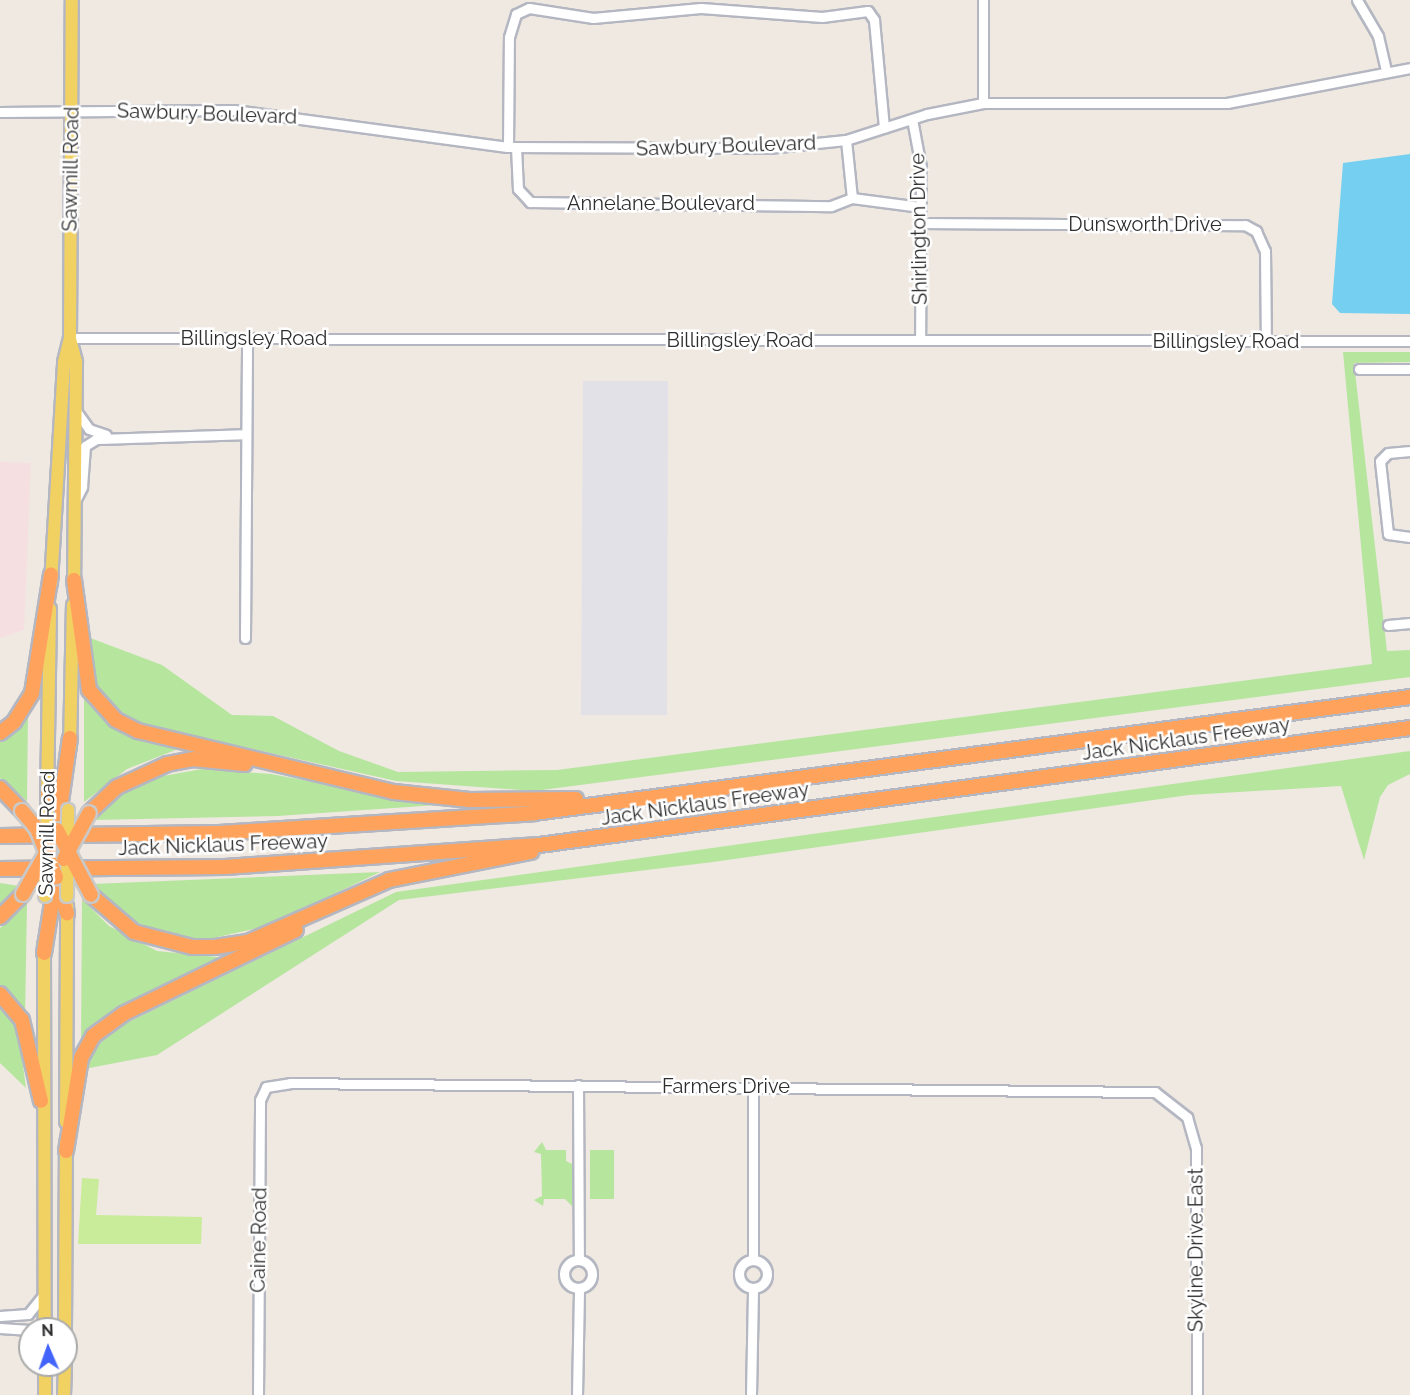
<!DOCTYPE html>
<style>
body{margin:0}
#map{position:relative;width:1410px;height:1395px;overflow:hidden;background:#efe9e1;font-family:Raleway,sans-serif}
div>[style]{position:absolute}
.industrial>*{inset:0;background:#e3e1e8}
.medical>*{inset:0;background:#f5dfe0}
.green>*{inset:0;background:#b6e59e}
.pitch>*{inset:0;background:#c9ec9a}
.water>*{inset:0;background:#75cff0}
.roads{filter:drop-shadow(2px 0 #b4b7c1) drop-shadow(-2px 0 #b4b7c1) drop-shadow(0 2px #b4b7c1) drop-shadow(0 -2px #b4b7c1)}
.minor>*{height:9px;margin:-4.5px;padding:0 4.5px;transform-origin:4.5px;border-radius:4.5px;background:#fff}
.minor>.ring{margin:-4.5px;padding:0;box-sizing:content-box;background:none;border:9px solid #fff;border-radius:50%}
.major>*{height:12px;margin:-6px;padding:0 6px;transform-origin:6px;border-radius:6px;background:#f2d163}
.highway>*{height:14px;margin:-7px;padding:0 7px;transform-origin:7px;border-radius:7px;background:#ffa35c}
.bridges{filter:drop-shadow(2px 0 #c9c9c9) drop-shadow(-2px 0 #c9c9c9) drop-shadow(0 2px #c9c9c9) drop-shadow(0 -2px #c9c9c9)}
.major-bridge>*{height:12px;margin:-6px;padding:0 6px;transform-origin:6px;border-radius:6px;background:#f2d163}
.highway-bridge>*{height:14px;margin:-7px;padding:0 7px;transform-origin:7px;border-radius:7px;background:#ffa35c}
span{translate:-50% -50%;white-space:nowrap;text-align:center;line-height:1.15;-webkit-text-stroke:5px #fff;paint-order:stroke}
.street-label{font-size:20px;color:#2e2e2e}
.north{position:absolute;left:18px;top:1317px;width:60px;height:60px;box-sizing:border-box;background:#fff;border:2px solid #ababab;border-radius:50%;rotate:358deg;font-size:16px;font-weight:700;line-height:24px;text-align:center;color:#2e2e2e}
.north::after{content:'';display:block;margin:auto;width:21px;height:27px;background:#4264fb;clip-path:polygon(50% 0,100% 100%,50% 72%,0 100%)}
</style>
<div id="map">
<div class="industrial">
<i style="clip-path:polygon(583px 381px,668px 381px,667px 715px,581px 715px)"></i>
</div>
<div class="medical">
<i style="clip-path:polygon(0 462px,31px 463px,24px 630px,0 638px)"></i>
</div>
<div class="green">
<i style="clip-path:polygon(1343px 352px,1410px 352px,1410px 362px,1354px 363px,1387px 651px,1410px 650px,1410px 677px,534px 791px,396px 781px,141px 724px,101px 699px,91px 681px,85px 636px,162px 665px,232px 715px,273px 716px,339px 751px,398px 772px,557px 770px,1372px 664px)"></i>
<i style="clip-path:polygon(84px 693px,111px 725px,183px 747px,127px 769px,84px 802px)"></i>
<i style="clip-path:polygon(28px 711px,27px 801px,0 778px,0 739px)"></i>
<i style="clip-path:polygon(1410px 751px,1410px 774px,1388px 785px,1380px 797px,1364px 860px,1341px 786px,1189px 795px,713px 862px,399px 900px,157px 1055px,84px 1069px,93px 1044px,108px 1032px,396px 892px)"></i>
<i style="clip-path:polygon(202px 769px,271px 774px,437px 805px,278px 816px,93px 820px,118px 793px,141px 780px)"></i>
<i style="clip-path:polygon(380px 872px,267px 926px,204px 940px,168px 935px,133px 921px,92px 884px)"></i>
<i style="clip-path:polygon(0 883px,19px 886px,0 906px)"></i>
<i style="clip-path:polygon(82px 899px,109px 926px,157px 951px,227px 958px,113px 1011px,81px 1045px)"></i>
<i style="clip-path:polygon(27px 903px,25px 1017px,0 988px,0 928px)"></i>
<i style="clip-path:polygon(0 1002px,17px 1021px,26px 1088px,0 1063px)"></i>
<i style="clip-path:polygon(542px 1142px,546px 1150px,566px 1150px,566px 1161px,574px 1165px,572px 1206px,565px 1199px,544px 1199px,543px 1206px,534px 1200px,542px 1196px,541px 1154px,534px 1152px)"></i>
<i style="clip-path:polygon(590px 1150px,614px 1150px,614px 1199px,590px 1199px)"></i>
</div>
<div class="pitch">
<i style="clip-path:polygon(82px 1178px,99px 1179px,96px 1215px,202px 1217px,201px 1244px,78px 1244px)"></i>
</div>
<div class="water">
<i style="clip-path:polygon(1410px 154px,1410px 314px,1340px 313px,1332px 304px,1343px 163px)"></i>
</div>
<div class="roads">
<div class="minor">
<i style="left:1357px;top:0;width:42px;rotate:59.7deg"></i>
<i style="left:1378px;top:36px;width:35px;rotate:77deg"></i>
<i style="left:983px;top:103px;width:103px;rotate:-90deg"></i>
<i style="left:0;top:112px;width:234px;rotate:-0.5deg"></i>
<i style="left:234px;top:110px;width:276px;rotate:7.7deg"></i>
<i style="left:508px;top:147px;width:260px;rotate:0.2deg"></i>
<i style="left:768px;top:148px;width:78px;rotate:-5.9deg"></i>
<i style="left:846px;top:140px;width:85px;rotate:-17.8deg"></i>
<i style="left:927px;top:114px;width:57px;rotate:-11.1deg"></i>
<i style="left:983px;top:103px;width:244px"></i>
<i style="left:1227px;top:103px;width:186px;rotate:-10.8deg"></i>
<i style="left:912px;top:119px;width:49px;rotate:79.4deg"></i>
<i style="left:921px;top:167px;width:173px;rotate:90.3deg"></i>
<i style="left:846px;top:140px;width:58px;rotate:84.1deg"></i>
<i style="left:508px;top:147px;width:110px;rotate:-89.5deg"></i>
<i style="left:509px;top:37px;width:24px;rotate:-73deg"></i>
<i style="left:516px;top:14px;width:14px;rotate:-25deg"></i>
<i style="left:529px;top:8px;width:65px;rotate:8.9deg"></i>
<i style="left:593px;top:18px;width:108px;rotate:-5.3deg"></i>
<i style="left:701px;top:8px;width:121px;rotate:4.3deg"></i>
<i style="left:822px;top:17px;width:46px;rotate:-7.4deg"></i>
<i style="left:868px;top:11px;width:11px;rotate:56deg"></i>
<i style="left:874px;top:20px;width:108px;rotate:84.7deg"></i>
<i style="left:516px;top:147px;width:42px;rotate:87.3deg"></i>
<i style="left:518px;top:189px;width:18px;rotate:47deg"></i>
<i style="left:530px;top:202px;width:301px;rotate:0.8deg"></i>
<i style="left:831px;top:206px;width:22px;rotate:-21deg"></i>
<i style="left:852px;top:198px;width:69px;rotate:7.5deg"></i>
<i style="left:920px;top:223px;width:325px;rotate:0.4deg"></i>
<i style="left:1245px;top:225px;width:13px;rotate:29deg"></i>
<i style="left:1256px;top:231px;width:22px;rotate:66deg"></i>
<i style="left:1265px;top:251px;width:90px;rotate:89.4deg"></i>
<i style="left:70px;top:338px;width:1340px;rotate:0.13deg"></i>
<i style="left:1359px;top:369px;width:51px"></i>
<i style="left:76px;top:411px;width:22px;rotate:54deg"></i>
<i style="left:89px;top:429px;width:18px;rotate:19deg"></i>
<i style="left:1410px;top:451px;width:22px;rotate:175deg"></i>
<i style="left:1388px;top:453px;width:11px;rotate:135deg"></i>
<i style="left:1380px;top:461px;width:73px;rotate:83.7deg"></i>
<i style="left:1388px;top:534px;width:22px;rotate:8deg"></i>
<i style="left:75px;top:501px;width:16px;rotate:-63deg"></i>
<i style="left:82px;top:487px;width:41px;rotate:-85.8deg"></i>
<i style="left:85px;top:446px;width:13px;rotate:-32deg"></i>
<i style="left:96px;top:439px;width:150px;rotate:-1.9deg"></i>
<i style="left:1388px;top:625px;width:22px;rotate:-5deg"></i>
<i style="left:245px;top:638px;width:300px;rotate:-89.6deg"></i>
<i style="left:578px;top:1085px;width:175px;rotate:89.7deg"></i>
<i style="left:753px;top:1086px;width:173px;rotate:90deg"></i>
<i class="ring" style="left:564px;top:1260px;width:19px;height:19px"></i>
<i class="ring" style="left:739px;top:1260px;width:19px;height:19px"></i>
<i style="left:0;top:1316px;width:28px;rotate:-4deg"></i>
<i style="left:28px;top:1314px;width:26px;rotate:-51deg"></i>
<i style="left:0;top:1328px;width:30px;rotate:4deg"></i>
<i style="left:258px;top:1395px;width:295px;rotate:-89.6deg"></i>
<i style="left:260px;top:1100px;width:14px;rotate:-65deg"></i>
<i style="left:266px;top:1087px;width:24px;rotate:-9deg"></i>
<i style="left:290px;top:1083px;width:865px;rotate:0.6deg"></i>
<i style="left:1155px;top:1092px;width:41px;rotate:38deg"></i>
<i style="left:1187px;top:1117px;width:32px;rotate:74deg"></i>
<i style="left:1196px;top:1148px;width:247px;rotate:89.8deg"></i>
<i style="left:577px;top:1395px;width:107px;rotate:-88.9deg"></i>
<i style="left:751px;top:1395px;width:107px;rotate:-88.9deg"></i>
</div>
<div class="major">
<i style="left:70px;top:339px;width:24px;rotate:75deg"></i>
<i style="left:76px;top:362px;width:226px;rotate:90.5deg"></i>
<i style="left:51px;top:583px;width:221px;rotate:-86.6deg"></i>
<i style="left:64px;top:362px;width:25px;rotate:-76deg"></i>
<i style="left:70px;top:338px;width:338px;rotate:-89.7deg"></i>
<i style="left:70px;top:747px;width:142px;rotate:-88.8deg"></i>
<i style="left:47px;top:802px;width:193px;rotate:-89.1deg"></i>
<i style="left:44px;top:945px;width:384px;rotate:89.9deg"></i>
<i style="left:66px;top:1122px;width:216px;rotate:-89.7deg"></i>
<i style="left:65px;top:1329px;width:186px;rotate:-89.7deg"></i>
<i style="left:45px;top:1395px;width:30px;rotate:-90deg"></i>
<i style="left:64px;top:1395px;width:30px;rotate:-88deg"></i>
</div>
<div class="highway">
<i style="left:74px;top:580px;width:111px;rotate:82.2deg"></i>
<i style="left:89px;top:690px;width:40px;rotate:48deg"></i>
<i style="left:116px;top:720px;width:25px;rotate:27deg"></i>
<i style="left:138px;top:731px;width:263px;rotate:13.4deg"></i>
<i style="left:394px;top:792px;width:76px;rotate:6deg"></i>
<i style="left:470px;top:800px;width:106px;rotate:-0.5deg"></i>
<i style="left:0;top:733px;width:18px;rotate:-38deg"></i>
<i style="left:14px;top:722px;width:34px;rotate:-58deg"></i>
<i style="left:32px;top:693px;width:120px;rotate:-80.9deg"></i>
<i style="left:0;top:788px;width:32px;rotate:46deg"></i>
<i style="left:48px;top:793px;width:30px;rotate:76deg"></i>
<i style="left:89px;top:813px;width:38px;rotate:-43deg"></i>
<i style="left:117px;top:787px;width:55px;rotate:-24.7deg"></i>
<i style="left:167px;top:764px;width:26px;rotate:-11deg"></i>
<i style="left:193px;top:759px;width:52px;rotate:5.5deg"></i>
<i style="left:57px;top:830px;width:93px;rotate:-82deg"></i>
<i style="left:0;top:836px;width:219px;rotate:-0.8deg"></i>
<i style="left:219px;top:833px;width:316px;rotate:-3.6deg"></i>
<i style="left:534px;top:813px;width:884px;rotate:-7.54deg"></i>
<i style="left:0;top:869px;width:225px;rotate:-0.5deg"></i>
<i style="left:225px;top:867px;width:315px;rotate:-4deg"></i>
<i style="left:539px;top:845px;width:879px;rotate:-7.65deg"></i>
<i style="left:58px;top:887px;width:28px;rotate:71deg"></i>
<i style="left:91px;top:895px;width:57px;rotate:40.7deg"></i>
<i style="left:134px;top:932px;width:60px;rotate:14.5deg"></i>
<i style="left:192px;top:947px;width:23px"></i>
<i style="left:215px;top:947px;width:33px;rotate:-9deg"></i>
<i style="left:248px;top:942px;width:154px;rotate:-23.7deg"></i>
<i style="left:389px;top:880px;width:145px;rotate:-11.2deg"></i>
<i style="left:0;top:917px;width:33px;rotate:-45deg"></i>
<i style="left:44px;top:953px;width:77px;rotate:-81deg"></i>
<i style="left:0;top:994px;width:34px;rotate:50deg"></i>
<i style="left:22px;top:1020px;width:83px;rotate:76.8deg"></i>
<i style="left:66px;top:1151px;width:94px;rotate:-80.8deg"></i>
<i style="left:81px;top:1058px;width:25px;rotate:-61deg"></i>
<i style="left:93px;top:1036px;width:37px;rotate:-36deg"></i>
<i style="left:123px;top:1014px;width:192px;rotate:-25.9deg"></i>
</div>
</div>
<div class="bridges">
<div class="major-bridge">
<i style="left:45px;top:896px;width:86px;rotate:-88.7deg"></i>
<i style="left:67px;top:896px;width:86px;rotate:-89.3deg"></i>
</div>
<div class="highway-bridge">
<i style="left:22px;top:811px;width:23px;rotate:50deg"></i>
<i style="left:37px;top:829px;width:52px;rotate:68.4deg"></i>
<i style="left:57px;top:830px;width:73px;rotate:62.4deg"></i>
<i style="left:64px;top:859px;width:52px;rotate:-61.5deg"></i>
<i style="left:23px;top:894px;width:53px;rotate:-60.5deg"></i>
</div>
</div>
<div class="street-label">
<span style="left:207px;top:114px;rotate:2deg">Sawbury Boulevard</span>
<span style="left:726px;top:146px;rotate:-2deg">Sawbury Boulevard</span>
<span style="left:71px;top:169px;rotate:-89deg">Sawmill Road</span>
<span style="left:661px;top:203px">Annelane Boulevard</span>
<span style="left:1145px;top:224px">Dunsworth Drive</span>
<span style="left:919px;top:229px;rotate:-91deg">Shirlington Drive</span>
<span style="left:254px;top:338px">Billingsley Road</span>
<span style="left:740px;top:340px">Billingsley Road</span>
<span style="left:1226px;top:341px">Billingsley Road</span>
<span style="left:1186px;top:739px;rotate:-8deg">Jack Nicklaus Freeway</span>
<span style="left:705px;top:804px;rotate:-8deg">Jack Nicklaus Freeway</span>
<span style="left:47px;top:833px;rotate:-89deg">Sawmill Road</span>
<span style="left:223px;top:845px;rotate:-2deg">Jack Nicklaus Freeway</span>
<span style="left:726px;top:1086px">Farmers Drive</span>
<span style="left:259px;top:1240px;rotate:-89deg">Caine Road</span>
<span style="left:1196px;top:1250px;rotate:-90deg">Skyline Drive East</span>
</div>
<div class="north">N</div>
</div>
